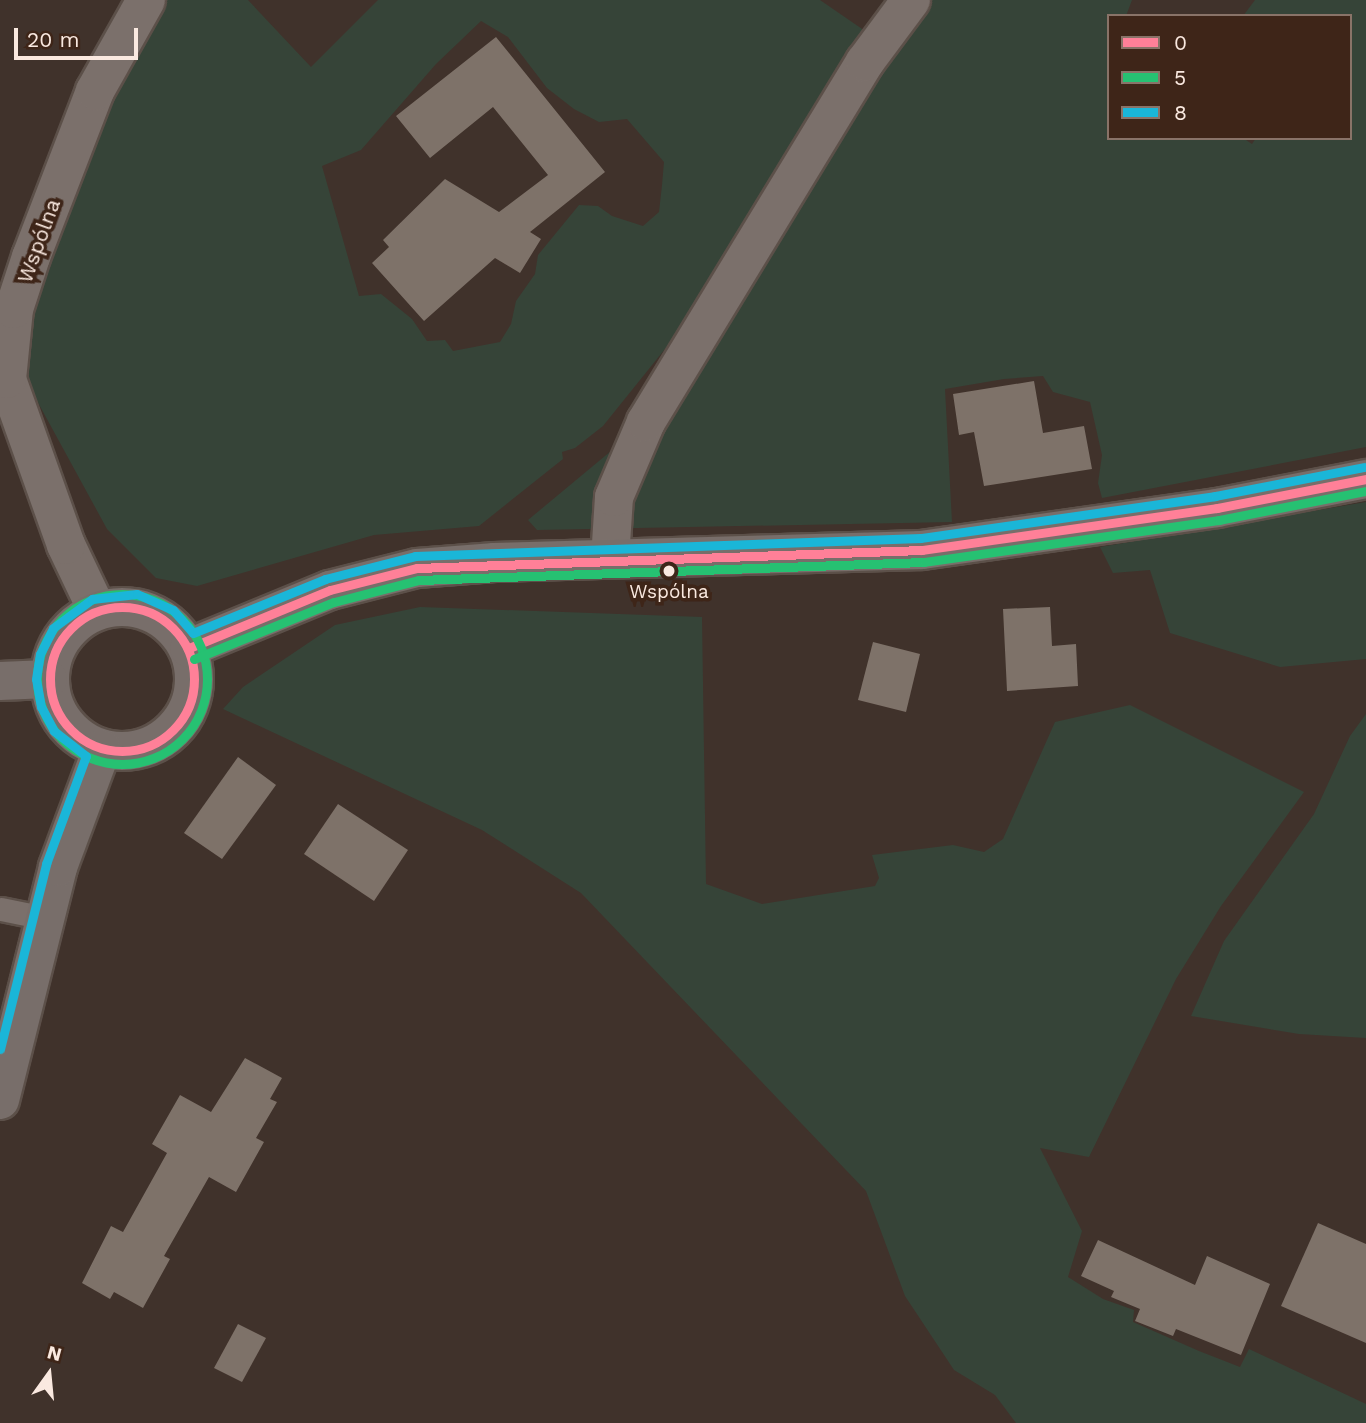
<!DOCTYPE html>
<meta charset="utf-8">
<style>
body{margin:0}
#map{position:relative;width:1366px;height:1423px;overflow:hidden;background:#40322b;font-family:"Work Sans",sans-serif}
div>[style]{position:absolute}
.green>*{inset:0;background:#364438}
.building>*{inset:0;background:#7e7269}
.roads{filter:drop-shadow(2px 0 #5c5049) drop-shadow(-2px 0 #5c5049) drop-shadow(0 2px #5c5049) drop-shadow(0 -2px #5c5049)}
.lane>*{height:23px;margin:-11.5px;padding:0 11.5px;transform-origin:11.5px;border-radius:11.5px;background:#7b706b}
.street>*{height:38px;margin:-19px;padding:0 19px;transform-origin:19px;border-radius:19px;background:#7b706b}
.secondary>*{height:38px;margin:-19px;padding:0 19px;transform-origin:19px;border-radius:19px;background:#786e6a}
.secondary>.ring{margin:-19px;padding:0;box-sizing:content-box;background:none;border:38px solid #786e6a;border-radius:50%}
.bus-1>*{height:9px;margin:-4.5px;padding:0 4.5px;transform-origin:4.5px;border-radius:4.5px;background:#ff8098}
.bus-1>.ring{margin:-4.5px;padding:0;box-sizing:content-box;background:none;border:9px solid #ff8098;border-radius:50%}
.bus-2>*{height:9px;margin:-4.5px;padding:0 4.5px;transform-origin:4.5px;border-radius:4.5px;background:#26c172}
.bus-2>.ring{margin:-4.5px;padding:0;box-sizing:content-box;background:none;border:9px solid #26c172;border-radius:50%}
.bus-3>*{height:9px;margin:-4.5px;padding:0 4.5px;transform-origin:4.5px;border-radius:4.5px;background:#1ab6d8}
.dots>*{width:19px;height:19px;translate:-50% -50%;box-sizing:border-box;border:4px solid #3e2518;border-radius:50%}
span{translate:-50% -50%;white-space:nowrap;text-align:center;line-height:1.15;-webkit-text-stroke:7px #3e2518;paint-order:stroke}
.bus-label{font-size:19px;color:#fae9e0}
.street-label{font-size:21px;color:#fae9e0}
.legend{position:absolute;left:1107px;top:14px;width:245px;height:126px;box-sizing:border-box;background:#3e2518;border:2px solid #897368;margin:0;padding:9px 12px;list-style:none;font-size:21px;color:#fae9e0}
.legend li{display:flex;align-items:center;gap:14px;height:35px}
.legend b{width:35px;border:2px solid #897368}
.north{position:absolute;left:14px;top:1339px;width:70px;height:70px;-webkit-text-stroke:5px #3e2518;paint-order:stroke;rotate:15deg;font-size:19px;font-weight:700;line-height:28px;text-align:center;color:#fae9e0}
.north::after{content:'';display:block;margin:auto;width:24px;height:32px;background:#fae9e0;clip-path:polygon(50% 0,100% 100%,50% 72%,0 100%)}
.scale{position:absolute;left:14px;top:28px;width:124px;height:32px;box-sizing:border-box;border:4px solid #fae9e0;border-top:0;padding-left:9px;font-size:21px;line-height:24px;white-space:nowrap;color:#fae9e0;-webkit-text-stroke:5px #3e2518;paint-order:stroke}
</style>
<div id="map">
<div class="green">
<i style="clip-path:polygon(evenodd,156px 0,248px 0,311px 67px,378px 0,820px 0,868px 33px,801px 128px,802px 153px,673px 339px,603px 426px,575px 448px,562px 452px,563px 459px,479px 526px,374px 535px,197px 586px,156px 578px,107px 529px,24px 377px,37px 260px,156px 0,481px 21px,508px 37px,547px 88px,574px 109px,599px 122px,627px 119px,664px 162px,662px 185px,659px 212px,643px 226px,612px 216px,598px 206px,579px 205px,538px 255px,535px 274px,516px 301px,511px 324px,500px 342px,453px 351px,445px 340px,427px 341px,412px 319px,381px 294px,359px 296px,322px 166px,361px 150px,436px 64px,481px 21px)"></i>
<i style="clip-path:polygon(917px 0,1132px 0,1126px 16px,1109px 16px,1109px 138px,1243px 138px,1252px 144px,1256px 138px,1350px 138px,1350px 16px,1243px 16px,1255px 0,1366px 0,1366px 447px,1102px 498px,1098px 483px,1102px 455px,1090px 402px,1053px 392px,1043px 376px,1004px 379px,945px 389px,952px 522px,537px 530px,528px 520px,617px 446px)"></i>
<i style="clip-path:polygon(1366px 502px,1366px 659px,1280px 667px,1170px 633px,1150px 570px,1113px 573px,1100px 547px)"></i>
<i style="clip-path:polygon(420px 607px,702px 617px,706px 884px,762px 904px,875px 886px,879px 878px,872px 855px,953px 845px,984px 852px,1003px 839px,1055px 722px,1130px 705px,1304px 792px,1221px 906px,1176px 979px,1089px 1157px,1040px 1148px,1082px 1231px,1068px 1277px,1103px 1299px,1134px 1310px,1133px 1322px,1199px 1351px,1240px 1367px,1249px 1349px,1366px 1404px,1366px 1423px,1016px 1423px,995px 1395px,954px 1370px,905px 1296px,866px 1191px,581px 893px,482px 830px,223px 709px,243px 687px,335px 625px)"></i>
<i style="clip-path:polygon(1366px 714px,1366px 1038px,1299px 1034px,1191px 1016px,1224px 941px,1314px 814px,1350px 736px)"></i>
</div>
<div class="building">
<i style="clip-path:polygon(496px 37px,605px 172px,530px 232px,541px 239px,520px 273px,495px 258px,424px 321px,372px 263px,389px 247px,383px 240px,445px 179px,499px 212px,548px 175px,493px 107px,430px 158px,396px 116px)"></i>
<i style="clip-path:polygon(1034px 381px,1043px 433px,1084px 426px,1092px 469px,984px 486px,974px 432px,959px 435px,953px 394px)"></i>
<i style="clip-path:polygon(1050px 607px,1052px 646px,1076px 644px,1078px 686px,1007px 691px,1003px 609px)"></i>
<i style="clip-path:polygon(873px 642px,920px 654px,906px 712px,858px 700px)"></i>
<i style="clip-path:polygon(238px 757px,276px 785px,222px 859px,184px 833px)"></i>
<i style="clip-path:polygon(338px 804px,408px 850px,374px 901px,304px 854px)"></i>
<i style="clip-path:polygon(245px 1058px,282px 1078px,270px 1099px,277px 1102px,256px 1138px,264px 1142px,236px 1192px,209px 1177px,164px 1256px,170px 1259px,143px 1308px,114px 1292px,110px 1299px,82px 1283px,111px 1226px,123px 1232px,167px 1153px,152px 1144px,180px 1095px,211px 1112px)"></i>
<i style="clip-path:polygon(1318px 1223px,1366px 1244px,1366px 1343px,1281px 1306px)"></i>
<i style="clip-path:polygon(1098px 1240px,1195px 1285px,1207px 1256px,1270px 1284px,1241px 1355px,1176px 1329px,1173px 1336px,1135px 1321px,1140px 1309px,1111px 1297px,1114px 1291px,1081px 1276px)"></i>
<i style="clip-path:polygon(238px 1324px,266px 1338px,242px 1382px,214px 1368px)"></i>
</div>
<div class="roads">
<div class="lane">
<i style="left:1px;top:909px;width:45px;rotate:11.6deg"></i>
</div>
<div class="street">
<i style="left:610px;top:559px;width:62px;rotate:-86.3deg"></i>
<i style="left:614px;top:497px;width:82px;rotate:-66.9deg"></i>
<i style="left:646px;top:422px;width:421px;rotate:-58.7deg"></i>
<i style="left:865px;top:62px;width:77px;rotate:-53.4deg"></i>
<i style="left:97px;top:610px;width:72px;rotate:-115.5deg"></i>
<i style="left:66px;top:545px;width:176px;rotate:-109.6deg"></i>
<i style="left:7px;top:379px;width:70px;rotate:-84.3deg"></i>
<i style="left:14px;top:309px;width:55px;rotate:-71.9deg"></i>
<i style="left:31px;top:257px;width:178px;rotate:-68.9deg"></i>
<i style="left:95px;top:91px;width:104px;rotate:-60.7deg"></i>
</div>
<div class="secondary">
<i class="ring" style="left:50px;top:607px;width:106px;height:106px"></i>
<i style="left:189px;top:648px;width:152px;rotate:-22.4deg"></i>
<i style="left:330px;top:590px;width:90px;rotate:-14.2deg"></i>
<i style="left:417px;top:568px;width:78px;rotate:-4.4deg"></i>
<i style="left:495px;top:562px;width:427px;rotate:-1.6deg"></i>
<i style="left:922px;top:550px;width:298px;rotate:-8.1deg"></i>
<i style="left:1217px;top:508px;width:152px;rotate:-11deg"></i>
<i style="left:0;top:681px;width:48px;rotate:-2.4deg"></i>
<i style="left:0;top:1100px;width:240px;rotate:-76deg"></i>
<i style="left:58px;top:867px;width:126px;rotate:-69.6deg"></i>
</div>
</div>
<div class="bus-1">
<i class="ring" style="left:50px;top:607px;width:135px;height:135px"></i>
<i style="left:189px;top:648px;width:152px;rotate:-22.4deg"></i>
<i style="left:330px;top:590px;width:90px;rotate:-14.2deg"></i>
<i style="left:417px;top:568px;width:505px;rotate:-2.04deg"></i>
<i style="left:922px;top:550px;width:298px;rotate:-8.1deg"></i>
<i style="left:1217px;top:508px;width:152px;rotate:-11deg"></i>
</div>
<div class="bus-2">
<i class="ring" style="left:37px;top:594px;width:161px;height:161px"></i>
<i style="left:194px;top:659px;width:151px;rotate:-22.2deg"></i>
<i style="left:334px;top:602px;width:88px;rotate:-14.5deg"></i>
<i style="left:419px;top:580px;width:505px;rotate:-2.04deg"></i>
<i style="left:924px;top:562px;width:298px;rotate:-8.1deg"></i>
<i style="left:1219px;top:520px;width:150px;rotate:-11.2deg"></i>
</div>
<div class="bus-3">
<i style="left:0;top:1049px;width:191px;rotate:-76deg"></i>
<i style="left:46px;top:864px;width:115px;rotate:-69.7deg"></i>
<i style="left:86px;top:756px;width:41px;rotate:-142deg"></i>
<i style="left:54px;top:731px;width:27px;rotate:-118deg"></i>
<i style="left:41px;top:707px;width:28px;rotate:-100deg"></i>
<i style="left:36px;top:679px;width:25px;rotate:-81deg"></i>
<i style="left:40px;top:654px;width:29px;rotate:-63deg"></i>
<i style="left:53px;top:628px;width:49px;rotate:-36.6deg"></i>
<i style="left:92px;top:599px;width:45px;rotate:-6.3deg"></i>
<i style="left:137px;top:594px;width:39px;rotate:24deg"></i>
<i style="left:173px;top:610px;width:30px;rotate:49deg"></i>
<i style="left:193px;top:633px;width:143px;rotate:-22.2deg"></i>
<i style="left:325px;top:579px;width:93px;rotate:-14.3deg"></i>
<i style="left:415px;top:556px;width:506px;rotate:-2.04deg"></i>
<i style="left:921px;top:538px;width:297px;rotate:-8.1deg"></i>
<i style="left:1215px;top:496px;width:152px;rotate:-11deg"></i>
</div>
<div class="dots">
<i style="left:669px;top:571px;background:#fae9e0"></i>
</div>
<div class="bus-label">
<span style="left:669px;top:592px">Wspólna</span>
</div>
<div class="street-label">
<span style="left:39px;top:241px;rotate:-70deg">Wspólna</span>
</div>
<ul class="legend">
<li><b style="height:9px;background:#ff8098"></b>0</li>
<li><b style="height:9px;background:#26c172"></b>5</li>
<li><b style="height:9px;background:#1ab6d8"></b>8</li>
</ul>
<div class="north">N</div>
<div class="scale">20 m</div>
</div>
